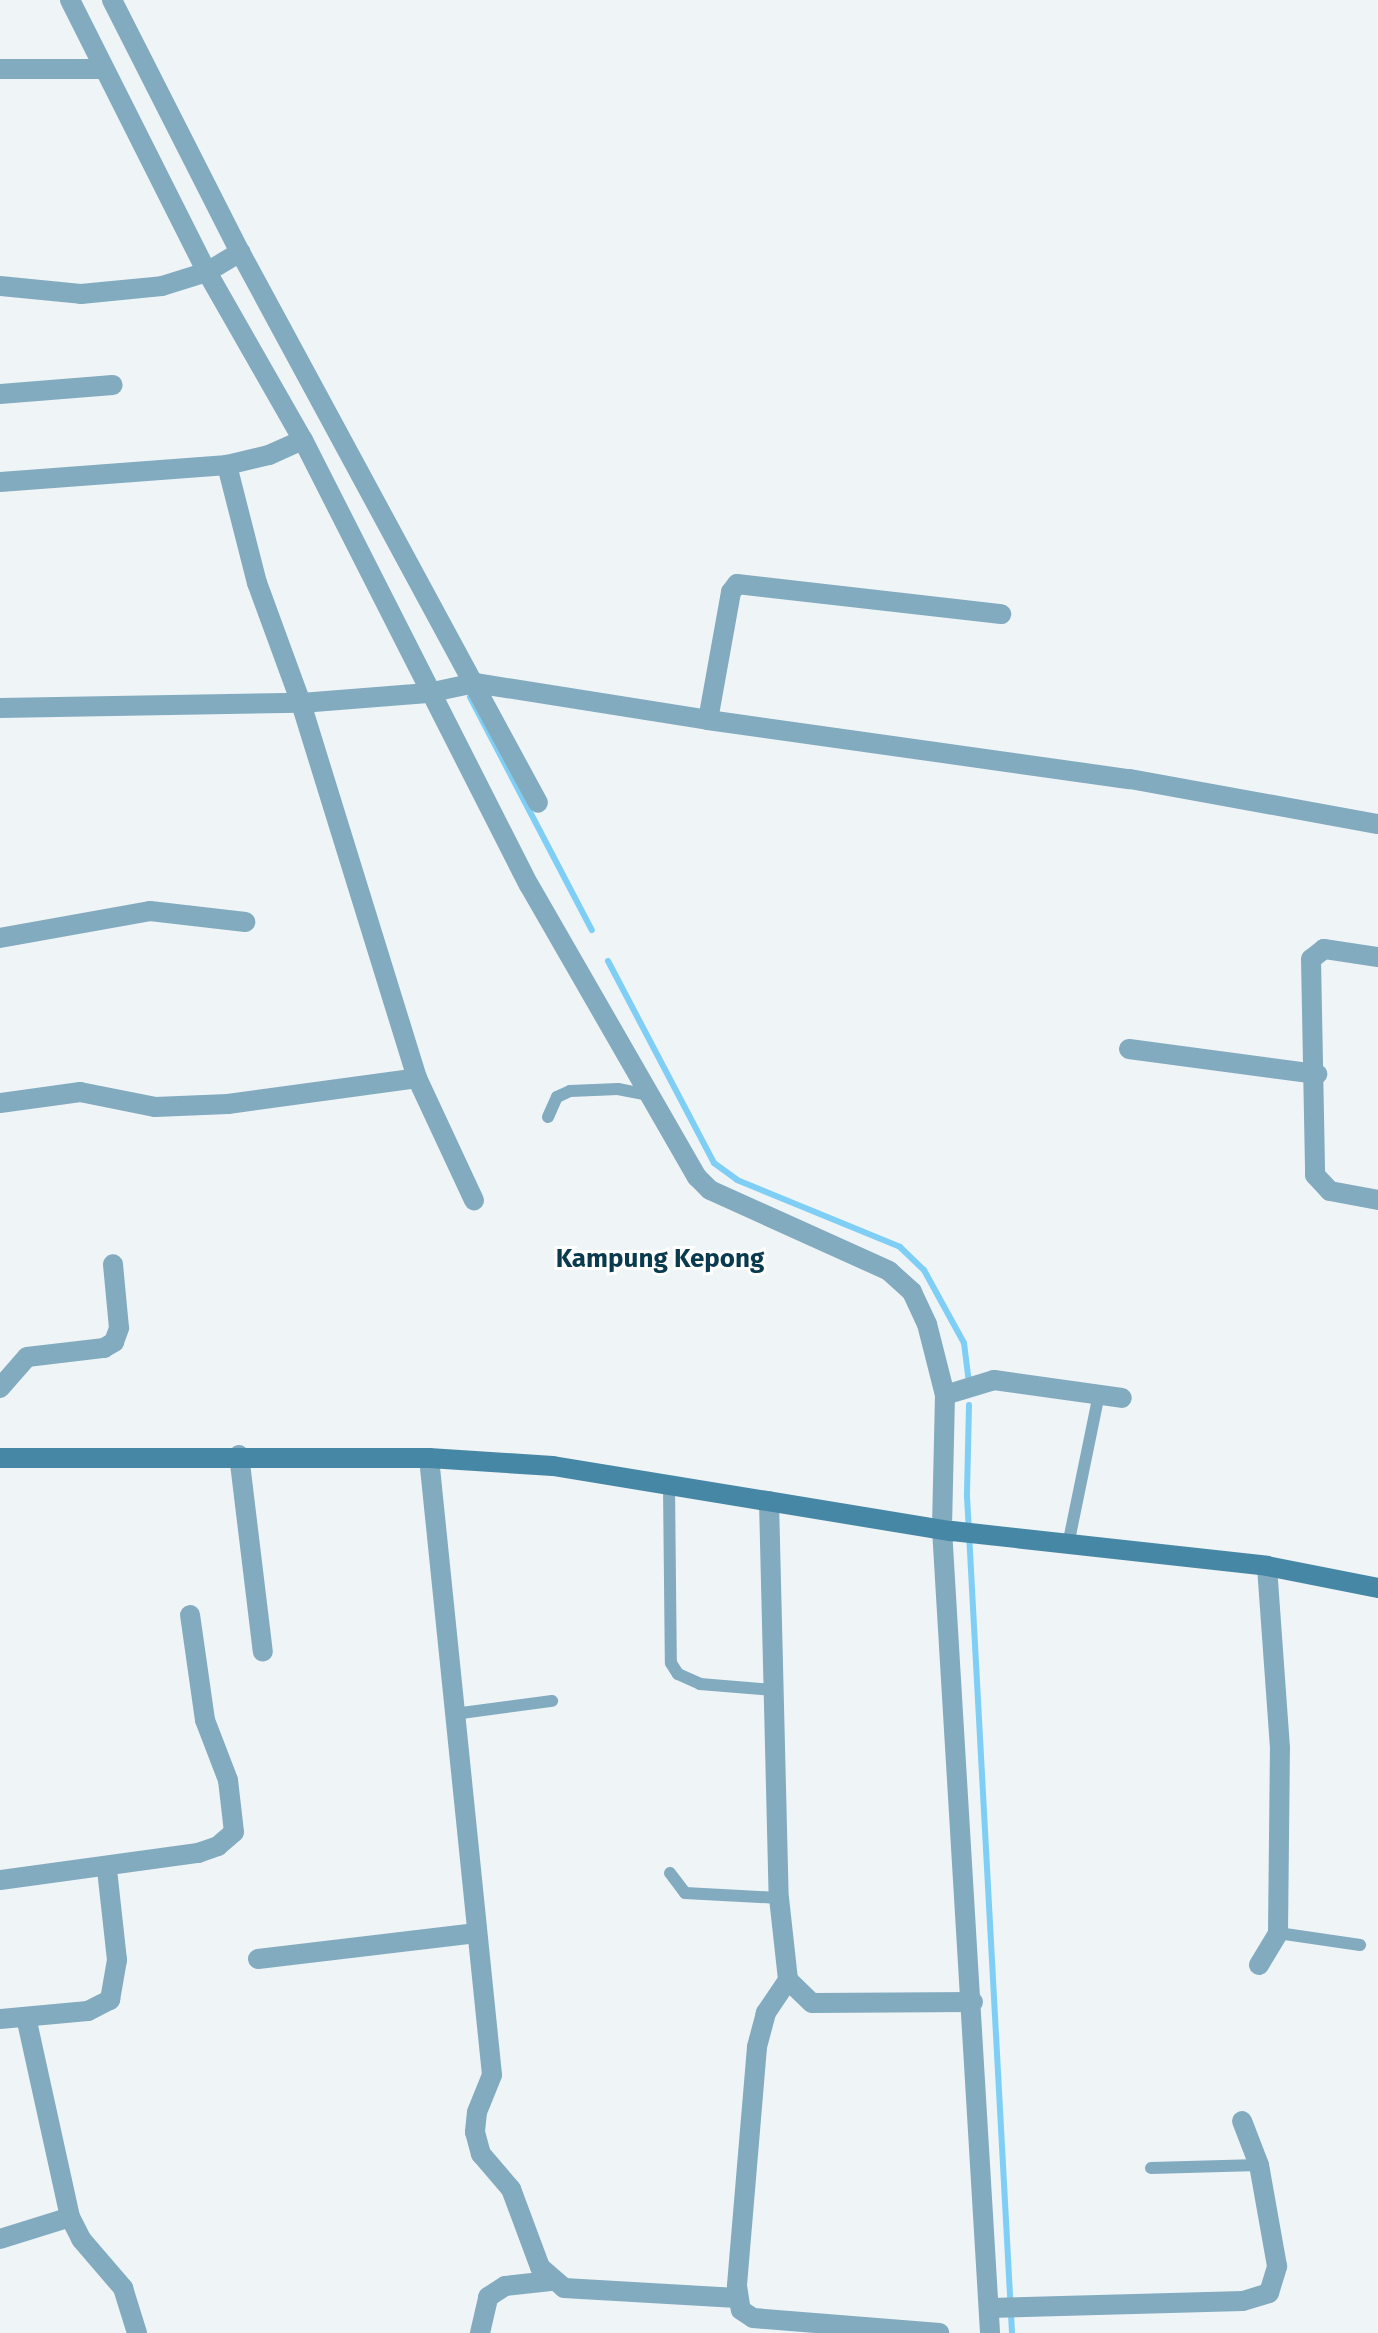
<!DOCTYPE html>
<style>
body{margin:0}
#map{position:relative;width:1378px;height:2333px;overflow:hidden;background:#eff4f6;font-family:"Fira Sans",sans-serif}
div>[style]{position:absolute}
.stream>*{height:6px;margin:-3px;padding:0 3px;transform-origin:3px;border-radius:3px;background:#7fcef5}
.lane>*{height:12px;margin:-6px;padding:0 6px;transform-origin:6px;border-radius:6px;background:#82abc0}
.street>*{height:20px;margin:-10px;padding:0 10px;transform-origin:10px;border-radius:10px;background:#82abc0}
.secondary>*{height:20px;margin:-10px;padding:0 10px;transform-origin:10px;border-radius:10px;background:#4787a6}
span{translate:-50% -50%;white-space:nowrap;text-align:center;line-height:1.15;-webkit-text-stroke:6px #fff;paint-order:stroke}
.neighbourhood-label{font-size:26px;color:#093a4e;font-weight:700}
</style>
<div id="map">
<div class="stream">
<i style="left:470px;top:697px;width:263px;rotate:62.4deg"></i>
<i style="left:608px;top:961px;width:228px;rotate:62.3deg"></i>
<i style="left:714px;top:1163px;width:29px;rotate:36deg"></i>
<i style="left:737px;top:1180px;width:176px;rotate:22.3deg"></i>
<i style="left:900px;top:1247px;width:33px;rotate:44deg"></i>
<i style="left:924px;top:1270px;width:83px;rotate:61.3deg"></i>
<i style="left:964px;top:1343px;width:40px;rotate:82.9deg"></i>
<i style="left:969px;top:1405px;width:91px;rotate:91.3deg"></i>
<i style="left:967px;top:1496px;width:838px;rotate:86.92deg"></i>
</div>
<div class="lane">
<i style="left:548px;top:1117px;width:22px;rotate:-66deg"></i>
<i style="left:557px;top:1097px;width:14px;rotate:-25deg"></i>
<i style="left:570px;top:1091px;width:48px;rotate:-2.4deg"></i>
<i style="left:618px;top:1089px;width:33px;rotate:11deg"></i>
<i style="left:669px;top:1486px;width:177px;rotate:89.4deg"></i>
<i style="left:671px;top:1663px;width:13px;rotate:58deg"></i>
<i style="left:678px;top:1674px;width:24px;rotate:24deg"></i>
<i style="left:700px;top:1684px;width:73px;rotate:4.7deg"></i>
<i style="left:1068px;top:1545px;width:154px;rotate:-78.4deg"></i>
<i style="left:454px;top:1714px;width:99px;rotate:-7.6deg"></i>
<i style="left:670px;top:1873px;width:25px;rotate:53deg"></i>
<i style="left:685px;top:1893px;width:94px;rotate:3deg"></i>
<i style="left:1278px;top:1933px;width:83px;rotate:8.3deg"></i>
<i style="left:1151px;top:2168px;width:108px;rotate:-1.6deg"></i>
</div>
<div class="street">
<i style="left:70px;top:0;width:305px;rotate:63.3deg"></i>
<i style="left:207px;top:272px;width:193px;rotate:60.3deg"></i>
<i style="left:303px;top:440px;width:499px;rotate:63.1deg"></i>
<i style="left:529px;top:885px;width:337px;rotate:60.1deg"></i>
<i style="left:697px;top:1177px;width:18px;rotate:45deg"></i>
<i style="left:710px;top:1190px;width:196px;rotate:24.3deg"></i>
<i style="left:889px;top:1271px;width:31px;rotate:42deg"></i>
<i style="left:912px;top:1292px;width:35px;rotate:65deg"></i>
<i style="left:927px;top:1324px;width:73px;rotate:75.8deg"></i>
<i style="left:945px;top:1395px;width:134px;rotate:91.3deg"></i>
<i style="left:942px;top:1529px;width:805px;rotate:86.58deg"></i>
<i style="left:112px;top:0;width:283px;rotate:63.1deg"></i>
<i style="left:240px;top:252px;width:626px;rotate:61.59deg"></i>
<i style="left:0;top:69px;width:103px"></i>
<i style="left:0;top:286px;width:81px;rotate:5.6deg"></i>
<i style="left:81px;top:294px;width:81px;rotate:-5.6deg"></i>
<i style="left:162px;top:286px;width:47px;rotate:-17.3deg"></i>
<i style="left:207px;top:272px;width:39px;rotate:-31deg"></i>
<i style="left:0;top:394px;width:113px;rotate:-4.6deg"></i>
<i style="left:0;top:482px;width:228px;rotate:-4.3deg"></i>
<i style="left:227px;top:465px;width:43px;rotate:-13.4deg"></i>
<i style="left:269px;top:455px;width:37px;rotate:-24deg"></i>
<i style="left:0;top:708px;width:301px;rotate:-1deg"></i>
<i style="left:301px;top:703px;width:127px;rotate:-4.5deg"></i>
<i style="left:428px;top:693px;width:48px;rotate:-12deg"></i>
<i style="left:475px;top:683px;width:236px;rotate:9deg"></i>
<i style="left:708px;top:720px;width:130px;rotate:-79.8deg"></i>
<i style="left:731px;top:592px;width:10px;rotate:-53deg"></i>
<i style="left:737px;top:584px;width:266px;rotate:6.5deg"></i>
<i style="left:708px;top:720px;width:426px;rotate:8deg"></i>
<i style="left:1130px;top:779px;width:252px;rotate:10.3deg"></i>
<i style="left:0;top:938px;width:152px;rotate:-10.2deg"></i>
<i style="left:150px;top:911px;width:96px;rotate:6.6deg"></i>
<i style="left:1378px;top:957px;width:55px;rotate:-171.6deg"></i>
<i style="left:1324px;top:949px;width:16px;rotate:142deg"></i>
<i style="left:1311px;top:959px;width:216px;rotate:88.9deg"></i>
<i style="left:1315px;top:1175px;width:22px;rotate:47deg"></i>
<i style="left:1330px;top:1191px;width:49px;rotate:10.6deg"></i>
<i style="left:1129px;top:1049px;width:190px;rotate:7.6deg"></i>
<i style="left:417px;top:1078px;width:135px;rotate:65deg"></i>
<i style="left:0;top:1103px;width:81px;rotate:-7.8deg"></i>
<i style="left:80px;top:1092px;width:76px;rotate:11.3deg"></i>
<i style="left:155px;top:1107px;width:73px;rotate:-2.4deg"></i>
<i style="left:228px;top:1104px;width:191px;rotate:-7.8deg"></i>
<i style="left:417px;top:1078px;width:393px;rotate:-107.2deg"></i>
<i style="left:301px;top:703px;width:128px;rotate:-110.1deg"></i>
<i style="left:257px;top:583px;width:122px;rotate:-104.3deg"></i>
<i style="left:0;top:1388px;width:41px;rotate:-48.9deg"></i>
<i style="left:27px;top:1357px;width:78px;rotate:-6.7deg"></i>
<i style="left:104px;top:1348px;width:12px;rotate:-31deg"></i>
<i style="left:114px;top:1342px;width:15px;rotate:-70deg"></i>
<i style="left:119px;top:1328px;width:64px;rotate:-95.4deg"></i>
<i style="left:945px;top:1395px;width:51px;rotate:-17deg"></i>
<i style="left:994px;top:1380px;width:129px;rotate:8deg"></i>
<i style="left:239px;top:1455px;width:198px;rotate:83.1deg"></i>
<i style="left:429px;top:1458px;width:620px;rotate:84.17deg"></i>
<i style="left:492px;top:2075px;width:40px;rotate:112deg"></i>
<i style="left:477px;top:2112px;width:20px;rotate:96deg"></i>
<i style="left:475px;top:2132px;width:23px;rotate:75deg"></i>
<i style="left:481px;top:2154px;width:46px;rotate:49.4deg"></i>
<i style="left:511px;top:2189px;width:83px;rotate:69.6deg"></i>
<i style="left:540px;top:2267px;width:32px;rotate:41deg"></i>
<i style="left:564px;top:2288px;width:173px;rotate:3.3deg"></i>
<i style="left:769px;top:1501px;width:397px;rotate:88.6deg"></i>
<i style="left:779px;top:1898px;width:82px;rotate:83.7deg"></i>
<i style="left:788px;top:1980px;width:33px;rotate:44deg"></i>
<i style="left:812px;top:2003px;width:161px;rotate:-0.4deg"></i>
<i style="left:0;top:1880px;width:200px;rotate:-7.8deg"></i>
<i style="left:198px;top:1853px;width:21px;rotate:-19deg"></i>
<i style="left:218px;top:1846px;width:21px;rotate:-41deg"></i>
<i style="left:234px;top:1832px;width:52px;rotate:-96.6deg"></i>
<i style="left:228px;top:1780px;width:64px;rotate:-111deg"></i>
<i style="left:205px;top:1720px;width:106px;rotate:-98.1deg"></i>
<i style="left:258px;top:1959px;width:220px;rotate:-6.8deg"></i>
<i style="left:1259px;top:1965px;width:37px;rotate:-59deg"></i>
<i style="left:1278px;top:1933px;width:185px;rotate:-89.4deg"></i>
<i style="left:1280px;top:1748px;width:182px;rotate:-94.1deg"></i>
<i style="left:788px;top:1980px;width:40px;rotate:124deg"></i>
<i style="left:766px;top:2013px;width:35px;rotate:105deg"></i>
<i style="left:757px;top:2047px;width:240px;rotate:94.8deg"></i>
<i style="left:737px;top:2286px;width:24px;rotate:81deg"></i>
<i style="left:741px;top:2310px;width:14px;rotate:34deg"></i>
<i style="left:753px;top:2318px;width:187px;rotate:4.6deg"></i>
<i style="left:26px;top:2017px;width:205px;rotate:77.6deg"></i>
<i style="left:70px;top:2217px;width:25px;rotate:63deg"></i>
<i style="left:81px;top:2239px;width:65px;rotate:49.4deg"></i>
<i style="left:123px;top:2288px;width:47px;rotate:72.7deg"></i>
<i style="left:0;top:2019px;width:88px;rotate:-5.2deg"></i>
<i style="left:88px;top:2011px;width:25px;rotate:-27deg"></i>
<i style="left:110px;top:2000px;width:41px;rotate:-80.1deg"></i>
<i style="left:117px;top:1960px;width:92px;rotate:-96.3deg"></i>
<i style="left:0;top:2239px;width:73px;rotate:-17.4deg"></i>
<i style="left:990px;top:2308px;width:253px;rotate:-1.6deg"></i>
<i style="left:1243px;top:2301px;width:27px;rotate:-17deg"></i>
<i style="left:1269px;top:2293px;width:28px;rotate:-73deg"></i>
<i style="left:1277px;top:2266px;width:103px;rotate:-100.1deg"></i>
<i style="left:1259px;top:2165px;width:47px;rotate:-111.1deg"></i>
<i style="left:480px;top:2333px;width:37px;rotate:-77deg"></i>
<i style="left:488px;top:2297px;width:20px;rotate:-33deg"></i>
<i style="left:505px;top:2286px;width:46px;rotate:-6.2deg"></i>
</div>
<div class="secondary">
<i style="left:0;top:1458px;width:429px"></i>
<i style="left:429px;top:1458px;width:124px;rotate:3.7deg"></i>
<i style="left:553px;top:1466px;width:404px;rotate:9.3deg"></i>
<i style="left:952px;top:1531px;width:317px;rotate:6.3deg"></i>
<i style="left:1267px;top:1566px;width:113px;rotate:11.2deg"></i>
</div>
<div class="neighbourhood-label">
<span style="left:660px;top:1259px">Kampung Kepong</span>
</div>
</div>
